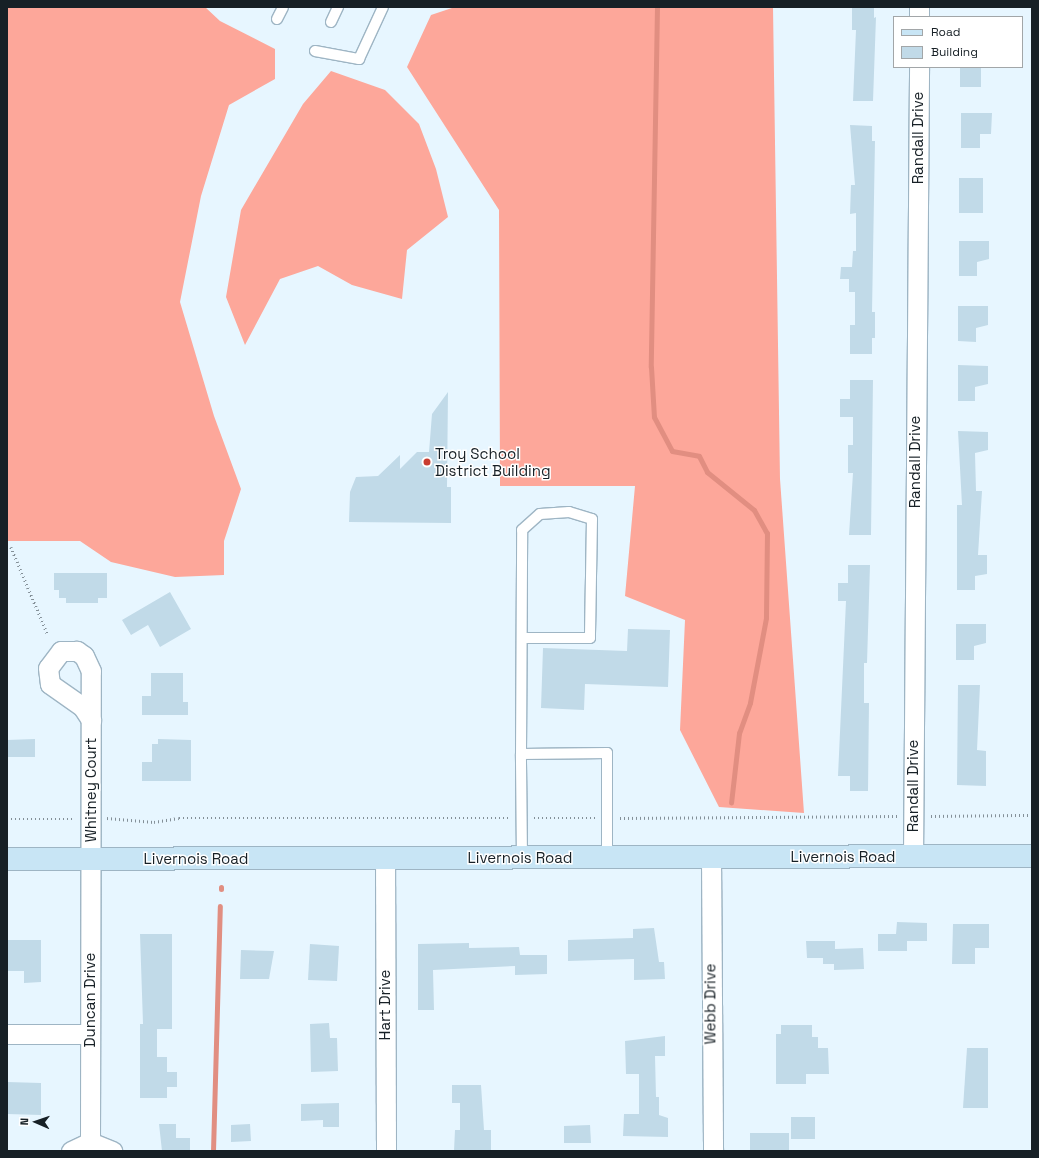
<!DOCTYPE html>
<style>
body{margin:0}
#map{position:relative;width:1039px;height:1158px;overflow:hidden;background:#e7f6ff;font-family:"Space Grotesk",sans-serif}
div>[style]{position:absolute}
.forest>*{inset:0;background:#fda79a}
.stream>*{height:5px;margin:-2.5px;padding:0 2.5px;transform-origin:2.5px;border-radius:2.5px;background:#e18e81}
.building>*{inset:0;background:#c1dae8}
.path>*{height:2.5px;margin-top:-1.25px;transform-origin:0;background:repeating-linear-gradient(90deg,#849098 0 1px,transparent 0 4px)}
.roads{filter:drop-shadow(1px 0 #9eb5c4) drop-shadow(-1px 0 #9eb5c4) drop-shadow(0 1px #9eb5c4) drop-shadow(0 -1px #9eb5c4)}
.service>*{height:10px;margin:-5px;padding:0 5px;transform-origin:5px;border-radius:5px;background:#fff}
.minor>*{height:19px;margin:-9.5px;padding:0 9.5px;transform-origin:9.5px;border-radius:9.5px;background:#fff}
.secondary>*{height:22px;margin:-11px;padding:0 11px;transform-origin:11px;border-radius:11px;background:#c8e5f5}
.dots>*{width:11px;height:11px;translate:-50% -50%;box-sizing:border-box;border:2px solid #fff;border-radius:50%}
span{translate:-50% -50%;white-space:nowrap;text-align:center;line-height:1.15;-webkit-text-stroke:3px #fff;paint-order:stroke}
.street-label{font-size:15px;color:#172026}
.poi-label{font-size:15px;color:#172026}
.left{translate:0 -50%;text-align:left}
.frame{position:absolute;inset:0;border:8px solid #172026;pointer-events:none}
.legend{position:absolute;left:893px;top:16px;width:130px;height:52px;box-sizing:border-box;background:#fff;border:1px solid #a2a6a8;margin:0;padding:5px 7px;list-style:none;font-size:12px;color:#172026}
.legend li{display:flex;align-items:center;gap:8px;height:20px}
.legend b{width:20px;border:1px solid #a2a6a8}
.north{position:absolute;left:16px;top:1102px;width:40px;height:40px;-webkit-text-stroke:3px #fff;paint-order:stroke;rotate:272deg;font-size:11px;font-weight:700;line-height:16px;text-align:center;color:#172026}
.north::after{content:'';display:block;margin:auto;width:14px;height:18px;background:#172026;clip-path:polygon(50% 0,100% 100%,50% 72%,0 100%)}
</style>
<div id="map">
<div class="forest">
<i style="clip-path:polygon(7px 7px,205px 7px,220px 21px,275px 49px,275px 79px,229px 105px,201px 196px,180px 302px,214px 416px,241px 489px,224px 541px,224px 575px,175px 577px,111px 562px,80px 541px,7px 541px)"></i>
<i style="clip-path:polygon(455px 7px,773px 7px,780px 479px,804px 813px,719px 807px,680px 730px,685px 620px,625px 596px,635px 486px,500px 486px,499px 210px,407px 67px,431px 15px)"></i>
<i style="clip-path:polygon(331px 71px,385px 90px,419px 124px,436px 169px,448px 217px,407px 250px,402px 299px,352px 285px,318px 266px,280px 279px,245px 345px,226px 297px,241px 210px,303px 104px)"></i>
</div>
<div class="stream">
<i style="left:657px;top:7px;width:360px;rotate:91deg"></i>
<i style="left:651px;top:367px;width:50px;rotate:86.6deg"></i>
<i style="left:654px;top:417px;width:38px;rotate:62deg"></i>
<i style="left:672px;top:451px;width:27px;rotate:10deg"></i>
<i style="left:699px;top:456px;width:18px;rotate:63deg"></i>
<i style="left:707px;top:472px;width:60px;rotate:39deg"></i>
<i style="left:754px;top:510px;width:26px;rotate:61deg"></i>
<i style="left:767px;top:533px;width:85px;rotate:90.7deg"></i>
<i style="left:766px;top:618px;width:86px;rotate:100.7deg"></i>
<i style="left:750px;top:703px;width:32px;rotate:110deg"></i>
<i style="left:739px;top:733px;width:70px;rotate:96.5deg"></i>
<i style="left:221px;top:889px;width:2px;rotate:-90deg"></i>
<i style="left:213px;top:1151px;width:245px;rotate:-88.4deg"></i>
</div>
<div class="building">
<i style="clip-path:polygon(852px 7px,874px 7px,874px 18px,876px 17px,873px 101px,853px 101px,856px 30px,852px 30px)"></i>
<i style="clip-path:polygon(960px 67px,981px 67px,981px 87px,960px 87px)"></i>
<i style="clip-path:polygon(961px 113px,992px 113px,991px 134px,980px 134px,980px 148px,961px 148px)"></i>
<i style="clip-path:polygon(850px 125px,872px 126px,872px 141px,875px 141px,872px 312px,875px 312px,875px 338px,872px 338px,872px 354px,850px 354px,850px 325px,855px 325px,855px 292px,849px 292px,849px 279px,840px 279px,841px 267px,852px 267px,853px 251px,856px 251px,856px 213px,850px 214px,851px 185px,855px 185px)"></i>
<i style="clip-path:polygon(959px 178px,983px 178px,983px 213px,959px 213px)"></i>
<i style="clip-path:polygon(959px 241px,989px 241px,989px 259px,977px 262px,977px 276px,959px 276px)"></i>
<i style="clip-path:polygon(958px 306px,988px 306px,988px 325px,976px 328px,976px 342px,958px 341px)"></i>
<i style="clip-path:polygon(958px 365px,988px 366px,988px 384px,975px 387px,975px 401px,958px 401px)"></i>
<i style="clip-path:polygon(850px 380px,873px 380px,871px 535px,849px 535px,853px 473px,848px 473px,848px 445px,853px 445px,853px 417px,840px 417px,840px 399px,850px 399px)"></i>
<i style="clip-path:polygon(448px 392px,447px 487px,451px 487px,451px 523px,349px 522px,350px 492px,356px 477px,378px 476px,400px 455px,400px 469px,417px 452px,429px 452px,432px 414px)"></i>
<i style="clip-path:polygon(958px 431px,988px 432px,988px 450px,975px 453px,976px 491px,982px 491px,978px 555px,987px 555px,987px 574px,975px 576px,975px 590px,957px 590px,957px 505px,962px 505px)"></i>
<i style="clip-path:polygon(848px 565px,870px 565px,867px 663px,864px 663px,864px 703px,869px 703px,868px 791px,850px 791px,850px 776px,838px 776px,846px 601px,838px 601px,838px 583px,848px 583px)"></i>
<i style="clip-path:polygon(54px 573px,107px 573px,107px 598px,98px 598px,98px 603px,66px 603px,66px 598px,59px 598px,59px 590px,54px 590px)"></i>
<i style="clip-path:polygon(170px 592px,191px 629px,160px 647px,148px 625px,131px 635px,122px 620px)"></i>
<i style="clip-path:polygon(956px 624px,986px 624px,986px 643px,974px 646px,974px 660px,956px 660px)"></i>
<i style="clip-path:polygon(628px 629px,670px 630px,668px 687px,585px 684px,584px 710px,541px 708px,543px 648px,627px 651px)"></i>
<i style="clip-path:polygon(151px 673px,183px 673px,183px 702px,188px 702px,188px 715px,142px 715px,142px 696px,151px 696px)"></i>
<i style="clip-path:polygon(958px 685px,980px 685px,977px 750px,986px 751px,986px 786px,957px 785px)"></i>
<i style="clip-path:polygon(35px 739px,35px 757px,7px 757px,7px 740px)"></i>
<i style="clip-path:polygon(158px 739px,191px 740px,191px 781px,142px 781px,142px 762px,152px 762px,152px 744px,158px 744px)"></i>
<i style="clip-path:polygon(897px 922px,927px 923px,927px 941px,907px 941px,907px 951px,878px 951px,878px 934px,896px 934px)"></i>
<i style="clip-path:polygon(953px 924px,989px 924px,989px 948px,975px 948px,975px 964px,952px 964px)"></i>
<i style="clip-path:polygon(654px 928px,659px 962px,664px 962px,665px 979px,634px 980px,634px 959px,568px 961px,568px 940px,633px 938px,633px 929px)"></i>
<i style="clip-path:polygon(140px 934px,172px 934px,172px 1029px,157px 1029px,157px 1057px,167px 1057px,167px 1072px,177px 1072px,177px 1087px,167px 1087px,167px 1098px,140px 1098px,140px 1024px,143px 1024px)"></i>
<i style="clip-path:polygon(7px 940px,41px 940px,41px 982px,24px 983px,24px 971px,7px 971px)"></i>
<i style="clip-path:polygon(806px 941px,835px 941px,835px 949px,863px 948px,864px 969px,834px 970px,834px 964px,823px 964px,823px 958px,807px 958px)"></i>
<i style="clip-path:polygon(469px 943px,469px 948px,519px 947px,520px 955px,547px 955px,547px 974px,515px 975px,515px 966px,433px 970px,434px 1010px,418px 1010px,418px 944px)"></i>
<i style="clip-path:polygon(310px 944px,339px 946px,337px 981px,308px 980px)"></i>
<i style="clip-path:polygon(241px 950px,274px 951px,269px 979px,240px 979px)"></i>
<i style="clip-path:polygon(329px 1023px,330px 1038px,337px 1038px,338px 1071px,311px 1072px,310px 1024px)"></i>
<i style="clip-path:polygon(781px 1025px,812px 1025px,812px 1037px,818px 1037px,818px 1048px,828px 1048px,829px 1074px,806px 1074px,806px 1084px,776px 1084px,776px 1034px,781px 1034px)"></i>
<i style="clip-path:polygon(665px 1036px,665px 1056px,655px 1056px,656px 1097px,659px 1097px,659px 1115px,668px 1118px,668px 1137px,623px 1136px,624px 1114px,639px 1114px,639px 1074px,626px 1074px,625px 1041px)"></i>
<i style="clip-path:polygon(967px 1048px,988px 1048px,988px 1108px,963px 1108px)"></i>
<i style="clip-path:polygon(7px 1082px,41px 1083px,41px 1115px,7px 1114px)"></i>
<i style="clip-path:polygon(452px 1085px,481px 1085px,484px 1130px,491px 1130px,491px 1151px,454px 1151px,455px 1130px,460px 1130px,460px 1103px,452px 1103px)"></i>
<i style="clip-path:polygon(339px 1103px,339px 1127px,323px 1127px,323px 1120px,301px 1121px,301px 1104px)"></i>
<i style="clip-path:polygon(791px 1117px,815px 1117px,815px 1139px,791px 1139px)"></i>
<i style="clip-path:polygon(159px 1124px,176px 1124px,176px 1138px,190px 1138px,190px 1151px,162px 1151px)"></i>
<i style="clip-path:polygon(250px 1124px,251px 1141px,231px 1142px,231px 1125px)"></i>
<i style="clip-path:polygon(590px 1125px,591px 1143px,564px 1143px,564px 1126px)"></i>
<i style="clip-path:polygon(750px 1133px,789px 1133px,789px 1151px,750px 1151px)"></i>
</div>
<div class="path">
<i style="left:11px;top:547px;width:95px;rotate:67.2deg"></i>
<i style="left:931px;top:816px;width:101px;rotate:-0.6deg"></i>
<i style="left:107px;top:818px;width:47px;rotate:4.9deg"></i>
<i style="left:154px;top:822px;width:25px;rotate:-9deg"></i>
<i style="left:179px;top:818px;width:330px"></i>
<i style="left:534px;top:818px;width:61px"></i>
<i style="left:620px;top:818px;width:277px;rotate:-0.4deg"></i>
<i style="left:7px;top:819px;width:68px"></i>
</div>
<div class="roads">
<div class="service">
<i style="left:277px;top:19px;width:13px;rotate:-63deg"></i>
<i style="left:331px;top:22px;width:17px;rotate:-65deg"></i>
<i style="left:315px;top:51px;width:45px;rotate:10.3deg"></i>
<i style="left:359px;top:59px;width:57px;rotate:-65.2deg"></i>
<i style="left:521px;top:754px;width:224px;rotate:-89.7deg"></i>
<i style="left:522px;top:530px;width:24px;rotate:-42deg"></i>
<i style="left:540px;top:514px;width:29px;rotate:-4deg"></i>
<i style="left:569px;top:512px;width:24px;rotate:17deg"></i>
<i style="left:592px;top:519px;width:119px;rotate:91deg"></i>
<i style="left:590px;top:638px;width:68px;rotate:180deg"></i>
<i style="left:522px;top:858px;width:104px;rotate:-90.6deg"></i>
<i style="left:521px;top:754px;width:86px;rotate:-0.7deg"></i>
<i style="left:607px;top:753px;width:105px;rotate:90deg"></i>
</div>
<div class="minor">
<i style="left:919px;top:17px;width:10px;rotate:-90deg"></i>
<i style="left:711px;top:857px;width:294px;rotate:89.6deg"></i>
<i style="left:913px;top:857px;width:790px;rotate:-89.56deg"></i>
<i style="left:385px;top:858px;width:293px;rotate:89.8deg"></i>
<i style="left:7px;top:1034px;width:83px"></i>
<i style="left:90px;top:1142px;width:471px;rotate:-89.9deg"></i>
<i style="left:91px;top:671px;width:17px;rotate:-115deg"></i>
<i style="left:84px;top:656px;width:9px;rotate:-144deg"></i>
<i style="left:77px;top:651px;width:16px;rotate:180deg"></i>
<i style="left:61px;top:651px;width:21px;rotate:127deg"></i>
<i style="left:48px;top:668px;width:16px;rotate:83deg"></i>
<i style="left:50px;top:684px;width:39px;rotate:35deg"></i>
<i style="left:82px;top:706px;width:17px;rotate:57deg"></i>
<i style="left:71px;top:1151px;width:21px;rotate:-25deg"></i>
<i style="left:90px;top:1142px;width:24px;rotate:22deg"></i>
</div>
<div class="secondary">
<i style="left:7px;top:859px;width:1025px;rotate:-0.17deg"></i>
</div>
</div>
<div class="dots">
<i style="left:427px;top:462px;background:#c93c30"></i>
</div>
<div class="street-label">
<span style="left:918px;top:138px;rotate:-90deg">Randall Drive</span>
<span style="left:915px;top:462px;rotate:-90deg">Randall Drive</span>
<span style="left:913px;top:786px;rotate:-90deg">Randall Drive</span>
<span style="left:91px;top:790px;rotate:-90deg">Whitney Court</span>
<span style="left:843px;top:857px">Livernois Road</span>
<span style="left:520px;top:858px">Livernois Road</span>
<span style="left:196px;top:859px">Livernois Road</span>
<span style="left:90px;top:1000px;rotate:-90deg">Duncan Drive</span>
<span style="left:710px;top:1004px;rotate:-90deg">Webb Drive</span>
<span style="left:385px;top:1005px;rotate:-90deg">Hart Drive</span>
</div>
<div class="poi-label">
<span class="left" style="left:435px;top:462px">Troy School<br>District Building</span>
</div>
<div class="frame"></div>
<ul class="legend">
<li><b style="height:5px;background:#c8e5f5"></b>Road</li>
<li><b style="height:11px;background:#c1dae8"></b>Building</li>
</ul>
<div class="north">N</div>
</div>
